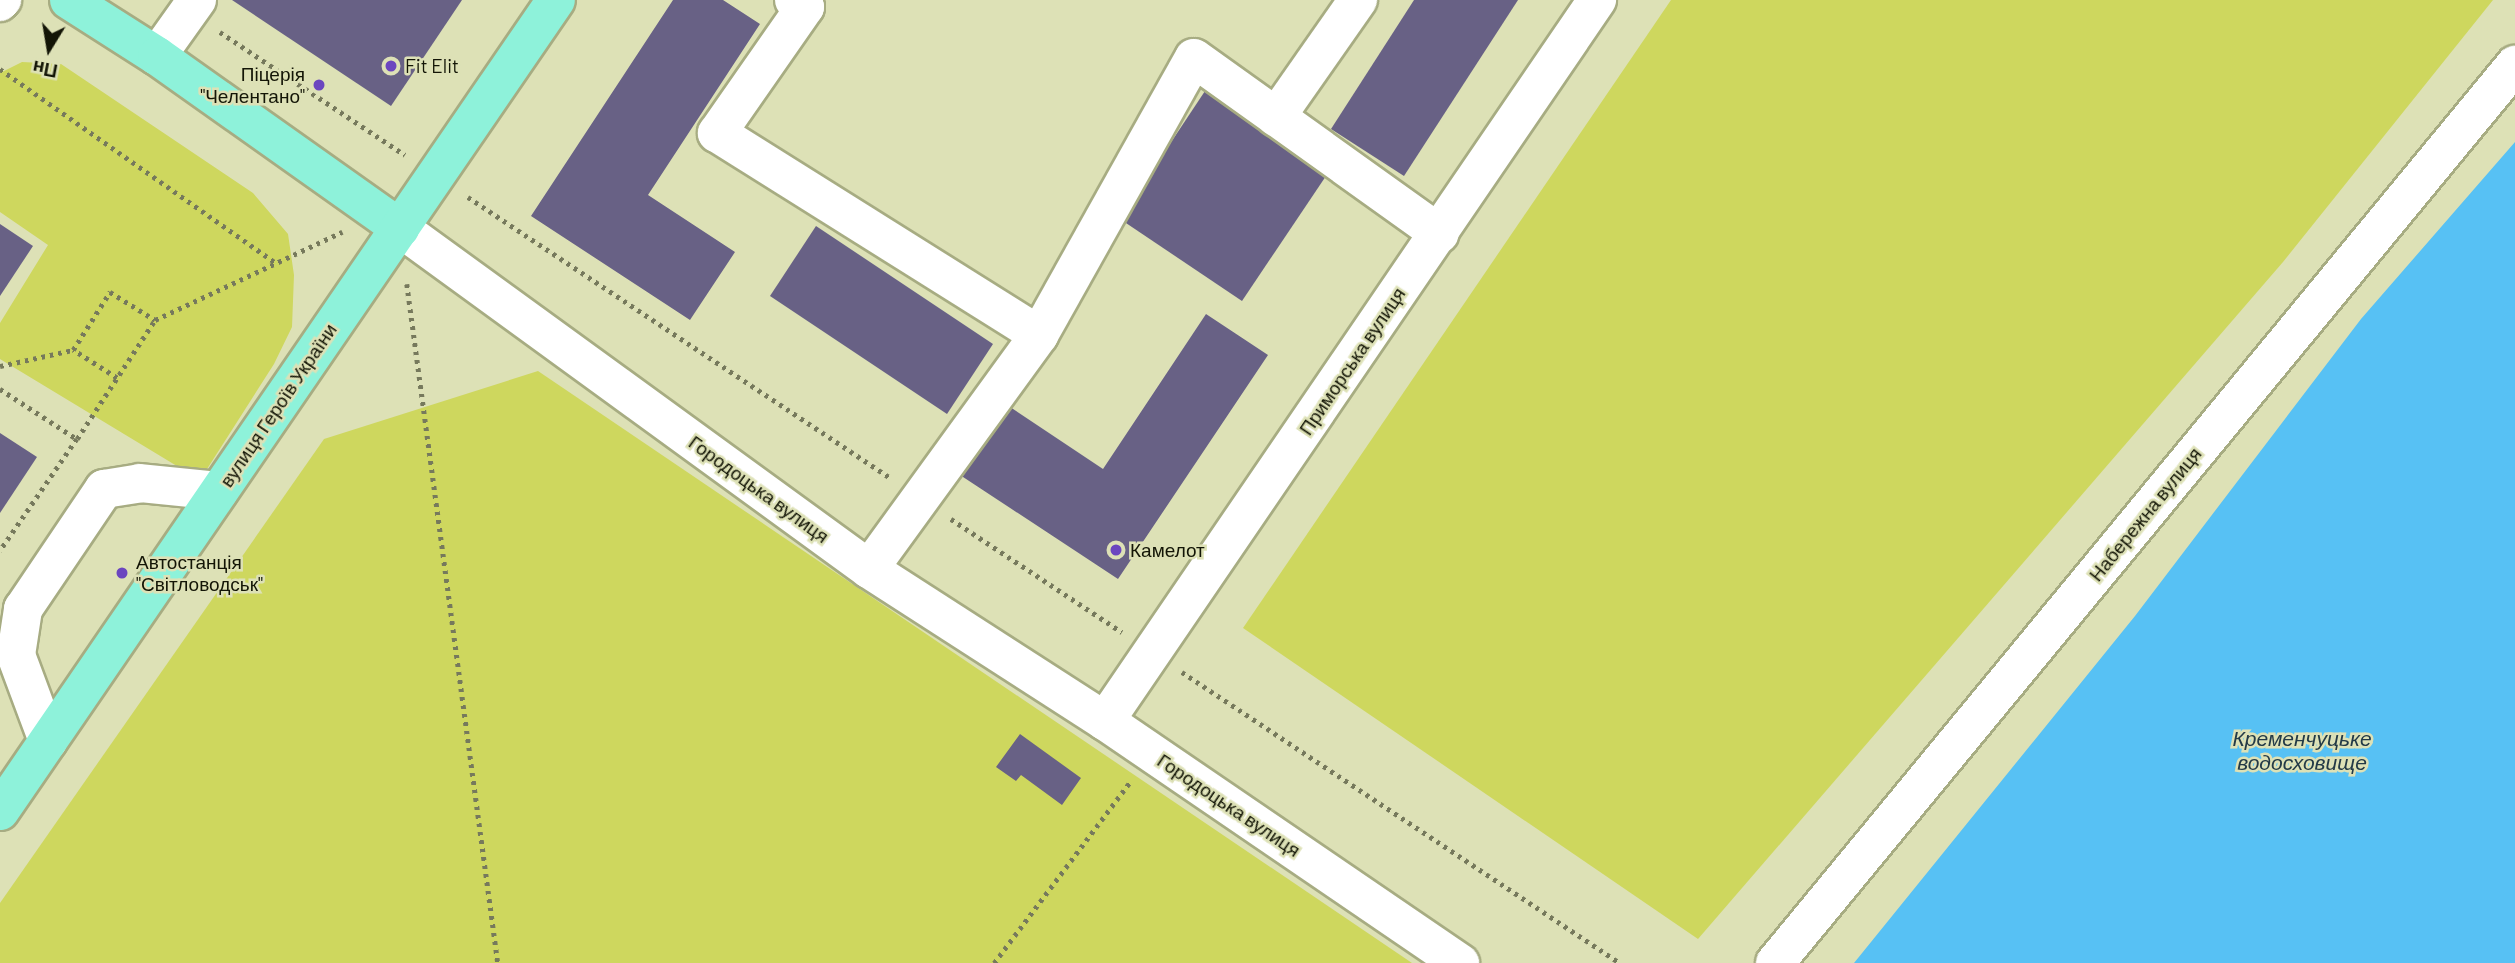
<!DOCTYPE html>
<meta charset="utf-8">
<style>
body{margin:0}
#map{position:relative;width:2515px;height:963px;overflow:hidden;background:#dde1b6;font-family:Barlow,sans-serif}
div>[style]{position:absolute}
.green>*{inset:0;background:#ced75e}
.water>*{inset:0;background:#57c1f4}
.building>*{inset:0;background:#686185}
.path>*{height:4.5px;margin-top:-2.25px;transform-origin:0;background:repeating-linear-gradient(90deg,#76795c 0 3.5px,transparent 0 8.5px)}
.roads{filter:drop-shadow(2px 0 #a7ac82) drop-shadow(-2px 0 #a7ac82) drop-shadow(0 2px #a7ac82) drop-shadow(0 -2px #a7ac82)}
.minor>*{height:38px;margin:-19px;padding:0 19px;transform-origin:19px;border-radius:19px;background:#fff}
.major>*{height:38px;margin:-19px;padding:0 19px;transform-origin:19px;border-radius:19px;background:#8ef2da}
.dots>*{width:19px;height:19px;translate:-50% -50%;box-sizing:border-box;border:4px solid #dde1b6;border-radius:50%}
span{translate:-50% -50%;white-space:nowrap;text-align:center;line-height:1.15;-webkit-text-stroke:5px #dde1b6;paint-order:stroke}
.poi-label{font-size:19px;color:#131506}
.left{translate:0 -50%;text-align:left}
.right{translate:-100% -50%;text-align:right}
.street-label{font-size:19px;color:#131506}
.water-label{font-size:21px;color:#233a47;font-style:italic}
.north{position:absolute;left:14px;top:14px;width:70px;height:70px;-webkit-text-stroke:5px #dde1b6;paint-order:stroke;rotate:191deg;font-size:19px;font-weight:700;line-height:28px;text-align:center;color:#131506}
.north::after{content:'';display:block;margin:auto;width:24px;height:32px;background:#131506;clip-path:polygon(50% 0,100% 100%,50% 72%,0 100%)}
</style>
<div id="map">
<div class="green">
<i style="clip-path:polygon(1671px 0,2493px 0,2283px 262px,1698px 939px,1243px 628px)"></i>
<i style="clip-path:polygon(22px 62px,61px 64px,253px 193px,288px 234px,294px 275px,292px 327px,274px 364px,200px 480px,0 359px,0 323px,48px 245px,0 212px,0 73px)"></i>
<i style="clip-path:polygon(538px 371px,1412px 963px,0 963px,0 903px,324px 439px)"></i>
</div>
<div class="water">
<i style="clip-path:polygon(2515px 142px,2515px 963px,1854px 963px,2135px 616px,2361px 319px)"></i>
</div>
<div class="building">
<i style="clip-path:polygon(232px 0,462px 0,391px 106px)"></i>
<i style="clip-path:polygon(673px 0,723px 0,760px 24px,648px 195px,735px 252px,690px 320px,531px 216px)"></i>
<i style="clip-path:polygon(1414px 0,1518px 0,1404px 176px,1331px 129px)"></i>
<i style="clip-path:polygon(1205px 91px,1328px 173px,1242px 301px,1120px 219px)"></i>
<i style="clip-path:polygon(0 224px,33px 246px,0 296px)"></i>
<i style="clip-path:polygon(816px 226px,993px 344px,947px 414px,770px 296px)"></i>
<i style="clip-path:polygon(1206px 314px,1268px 355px,1118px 579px,960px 475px,1007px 405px,1103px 469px)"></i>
<i style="clip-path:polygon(0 433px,37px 457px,0 513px)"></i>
<i style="clip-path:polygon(1020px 734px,1081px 778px,1062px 805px,1021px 775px,1016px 781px,996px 767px)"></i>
</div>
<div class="path">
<i style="left:220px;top:32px;width:222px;rotate:33.6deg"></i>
<i style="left:0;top:69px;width:337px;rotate:35.1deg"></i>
<i style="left:468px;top:197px;width:506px;rotate:33.63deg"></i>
<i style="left:407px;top:284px;width:685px;rotate:82.37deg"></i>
<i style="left:0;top:366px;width:75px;rotate:-12.4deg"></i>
<i style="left:117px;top:378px;width:52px;rotate:-147.5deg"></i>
<i style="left:73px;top:350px;width:69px;rotate:-57.5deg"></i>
<i style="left:110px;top:292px;width:53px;rotate:31.9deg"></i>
<i style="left:0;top:389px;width:92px;rotate:33deg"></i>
<i style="left:77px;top:439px;width:136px;rotate:124.5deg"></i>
<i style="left:77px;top:439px;width:142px;rotate:-56.8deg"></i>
<i style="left:155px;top:320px;width:207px;rotate:-25.2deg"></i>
<i style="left:951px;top:519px;width:205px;rotate:33.5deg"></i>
<i style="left:1182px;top:672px;width:526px;rotate:33.6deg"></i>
<i style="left:994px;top:963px;width:226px;rotate:-53.1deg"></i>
</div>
<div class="roads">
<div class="minor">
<i style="left:794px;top:0;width:13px;rotate:32deg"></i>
<i style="left:805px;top:7px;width:154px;rotate:124.9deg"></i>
<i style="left:717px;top:133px;width:380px;rotate:32.1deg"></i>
<i style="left:1039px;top:335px;width:289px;rotate:126deg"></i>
<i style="left:0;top:2px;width:3px;rotate:-45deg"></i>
<i style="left:157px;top:56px;width:69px;rotate:-54.5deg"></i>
<i style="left:1276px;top:117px;width:143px;rotate:-55deg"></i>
<i style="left:400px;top:228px;width:580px;rotate:36.02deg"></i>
<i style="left:869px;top:569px;width:281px;rotate:32.8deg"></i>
<i style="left:1105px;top:721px;width:430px;rotate:34.3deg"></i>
<i style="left:1039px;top:335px;width:317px;rotate:-60.8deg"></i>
<i style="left:1194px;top:58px;width:302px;rotate:35.6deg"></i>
<i style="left:1105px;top:721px;width:873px;rotate:-55.69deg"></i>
<i style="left:48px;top:741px;width:92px;rotate:-110.4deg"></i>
<i style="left:16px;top:655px;width:47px;rotate:-81.3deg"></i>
<i style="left:23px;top:609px;width:145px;rotate:-56deg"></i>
<i style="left:104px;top:489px;width:36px;rotate:-9deg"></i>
<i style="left:140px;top:483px;width:79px;rotate:5.8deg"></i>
<i style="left:1775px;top:963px;width:1164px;rotate:-50.51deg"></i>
</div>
<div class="major">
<i style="left:69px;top:0;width:104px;rotate:32.5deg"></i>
<i style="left:157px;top:56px;width:298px;rotate:35.3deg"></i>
<i style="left:0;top:811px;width:983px;rotate:-55.57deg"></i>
</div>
</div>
<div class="dots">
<i style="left:391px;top:66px;background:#6b46bf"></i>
<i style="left:319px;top:85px;background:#6b46bf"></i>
<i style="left:1116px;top:550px;background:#6b46bf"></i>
<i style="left:122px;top:573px;background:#6b46bf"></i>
</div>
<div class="poi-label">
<span class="left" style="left:405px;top:66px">Fit Elit</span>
<span class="right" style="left:305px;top:85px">Піцерія<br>"Челентано"</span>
<span class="left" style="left:1130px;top:550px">Камелот</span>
<span class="left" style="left:136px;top:573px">Автостанція<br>"Світловодськ"</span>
</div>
<div class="street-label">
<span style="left:1352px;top:361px;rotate:-56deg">Приморська вулиця</span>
<span style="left:278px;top:405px;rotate:-56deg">вулиця Героїв України</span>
<span style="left:759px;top:489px;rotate:36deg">Городоцька вулиця</span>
<span style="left:2145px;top:514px;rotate:-51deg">Набережна вулиця</span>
<span style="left:1229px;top:805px;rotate:34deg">Городоцька вулиця</span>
</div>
<div class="water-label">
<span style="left:2302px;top:750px">Кременчуцьке<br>водосховище</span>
</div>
<div class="north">Пн</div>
</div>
